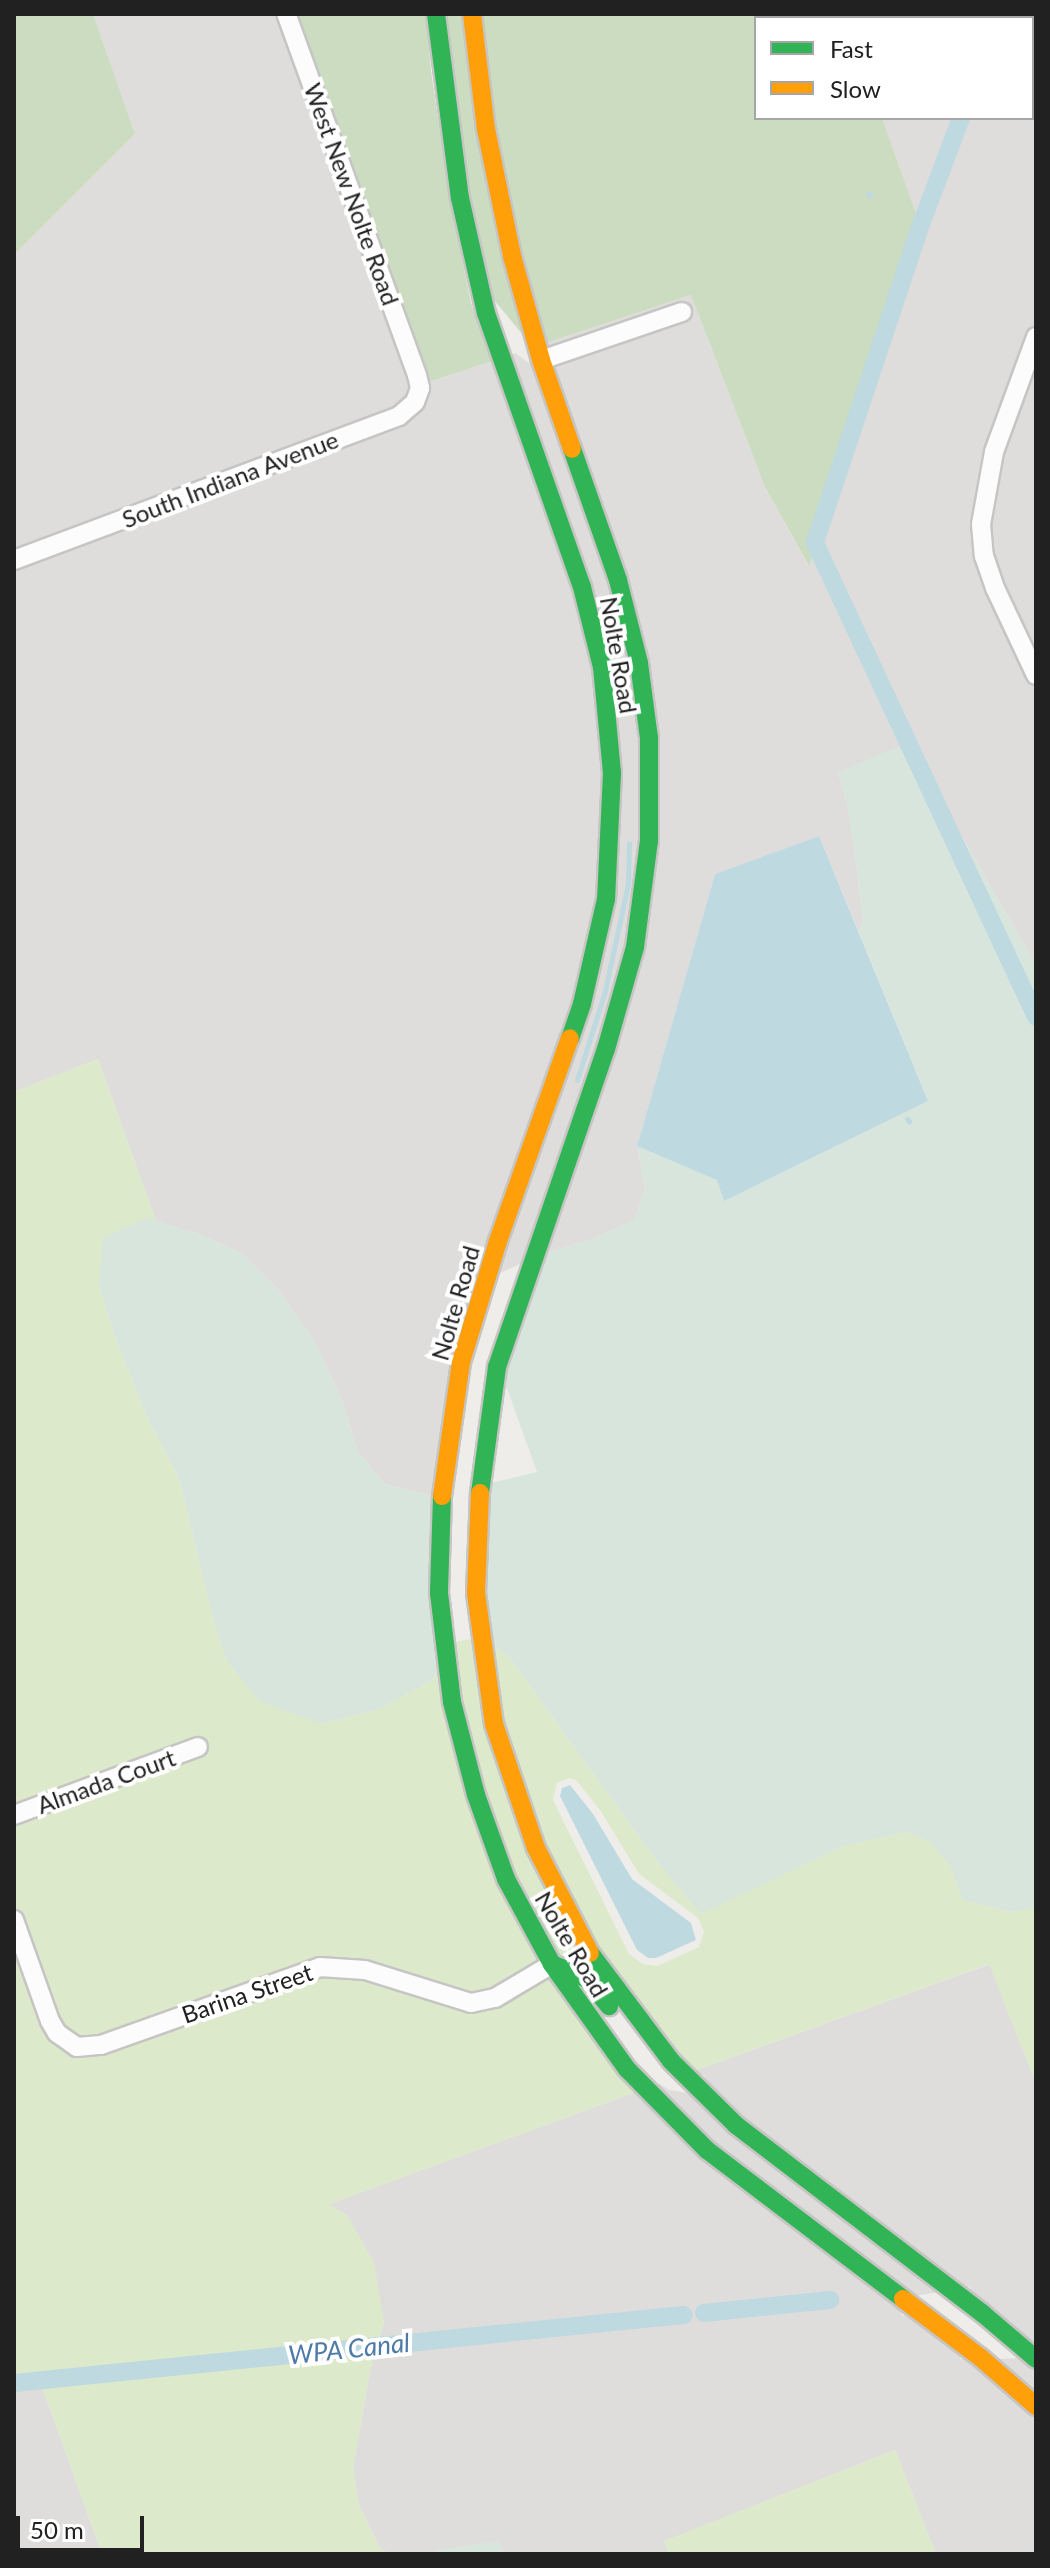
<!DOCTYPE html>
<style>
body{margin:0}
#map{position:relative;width:1050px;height:2568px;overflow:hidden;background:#efedea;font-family:Lato,sans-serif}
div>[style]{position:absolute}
.residential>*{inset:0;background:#dedddb}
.grass>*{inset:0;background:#dceacb}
.forest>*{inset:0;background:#cbdcc0}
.wetland>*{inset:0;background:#d8e5dd}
.water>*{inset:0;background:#bfd9e0}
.stream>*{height:5px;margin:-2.5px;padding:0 2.5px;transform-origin:2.5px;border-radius:2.5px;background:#bfd9e0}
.canal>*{height:18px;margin:-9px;padding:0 9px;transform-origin:9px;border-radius:9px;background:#bfd9e0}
.roads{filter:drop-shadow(2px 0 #c6c5c4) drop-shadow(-2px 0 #c6c5c4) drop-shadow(0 2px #c6c5c4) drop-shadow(0 -2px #c6c5c4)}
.street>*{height:18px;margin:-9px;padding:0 9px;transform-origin:9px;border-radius:9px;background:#fdfcfc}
.fast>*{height:18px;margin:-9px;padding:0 9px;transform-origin:9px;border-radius:9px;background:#30b455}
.slow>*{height:18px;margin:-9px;padding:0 9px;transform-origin:9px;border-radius:9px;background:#ff9f0a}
span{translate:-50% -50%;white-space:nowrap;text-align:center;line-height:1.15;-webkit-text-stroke:8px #fff;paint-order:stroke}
.street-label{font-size:24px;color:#212121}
.water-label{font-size:26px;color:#4d7aa6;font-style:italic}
.frame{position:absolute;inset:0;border:16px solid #212121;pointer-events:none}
.legend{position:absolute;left:754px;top:16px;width:280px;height:104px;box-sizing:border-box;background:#fff;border:2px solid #a6a6a6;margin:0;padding:10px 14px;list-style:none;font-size:24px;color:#212121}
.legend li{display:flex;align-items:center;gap:16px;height:40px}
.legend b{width:40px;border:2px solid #a6a6a6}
.scale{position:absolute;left:16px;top:2516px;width:128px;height:36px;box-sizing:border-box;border:4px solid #212121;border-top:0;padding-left:10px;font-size:24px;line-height:28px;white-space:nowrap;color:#212121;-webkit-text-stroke:6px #fff;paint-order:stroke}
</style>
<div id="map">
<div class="residential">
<i style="clip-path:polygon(93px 14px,291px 14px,418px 386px,492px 361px,573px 590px,592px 669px,602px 774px,596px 899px,573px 1003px,432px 1496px,385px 1484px,358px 1452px,342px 1400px,314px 1340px,276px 1287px,242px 1254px,202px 1235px,156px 1221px,98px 1059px,14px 1092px,14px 255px,135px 134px)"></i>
<i style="clip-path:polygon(846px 14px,1036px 14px,1036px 965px,909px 745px,838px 772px,849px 811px,858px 878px,863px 920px,859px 932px,819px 836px,715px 874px,637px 1146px,645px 1187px,635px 1220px,588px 1241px,545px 1253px,615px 1051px,659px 738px,546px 343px,691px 295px,765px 487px,808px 565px,918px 219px,882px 118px,1032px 118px,1032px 18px,847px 18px)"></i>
<i style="clip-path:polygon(515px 353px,532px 365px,608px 583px,630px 666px,640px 740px,640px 841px,625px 946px,596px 1047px,522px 1263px,498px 1274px,549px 1128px,622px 773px,511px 355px)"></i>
<i style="clip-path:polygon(990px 1964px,1036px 2084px,1036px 2346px,1035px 2341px,1030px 2341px,971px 2292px,970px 2287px,965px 2288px,743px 2118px,704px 2081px,705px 2076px,694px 2071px)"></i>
<i style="clip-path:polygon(660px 2084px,669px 2090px,689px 2093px,939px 2292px,914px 2296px,714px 2143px,656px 2085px)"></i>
<i style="clip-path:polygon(636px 2092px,901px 2311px,902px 2316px,908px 2315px,960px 2355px,960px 2359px,966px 2359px,1036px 2419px,1036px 2554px,936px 2554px,895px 2450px,665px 2541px,669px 2554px,505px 2554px,498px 2541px,431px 2554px,389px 2554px,380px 2548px,359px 2505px,353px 2468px,370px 2371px,384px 2322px,329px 2204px)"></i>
<i style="clip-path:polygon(1021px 2358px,1036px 2371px,1036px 2394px,996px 2359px)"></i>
<i style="clip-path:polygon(39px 2378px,102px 2554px,14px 2554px,14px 2380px)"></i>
</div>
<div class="grass">
<i style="clip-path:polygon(98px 1059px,156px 1221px,147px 1219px,99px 1285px,115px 1337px,147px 1417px,179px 1478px,215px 1626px,227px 1661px,321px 1724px,379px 1709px,432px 1680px,439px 1670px,545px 1973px,636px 2092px,329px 2204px,347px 2215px,374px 2262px,384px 2322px,370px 2371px,353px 2468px,359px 2505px,380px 2548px,389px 2554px,102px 2554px,39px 2378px,14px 2380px,14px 1092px)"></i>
<i style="clip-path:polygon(472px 1639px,589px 1969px,558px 1956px,515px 1875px,485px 1792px,462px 1700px,455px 1642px)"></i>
<i style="clip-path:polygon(evenodd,493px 1645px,510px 1658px,656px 1860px,701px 1913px,843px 1846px,908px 1832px,930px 1842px,952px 1867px,963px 1900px,1013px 1912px,1036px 1906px,1036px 2084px,989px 1964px,694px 2071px,678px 2055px,602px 1954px,545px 1845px,504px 1722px,493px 1645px,569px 1778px,576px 1780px,600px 1810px,639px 1874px,698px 1918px,704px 1932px,699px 1947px,657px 1966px,643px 1964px,629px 1954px,553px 1800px,557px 1783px,569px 1778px)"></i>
<i style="clip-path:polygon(895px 2450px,936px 2554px,669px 2554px,664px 2541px)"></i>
</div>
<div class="forest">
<i style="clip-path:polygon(14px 14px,93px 14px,135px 134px,14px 255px)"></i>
<i style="clip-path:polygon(291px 14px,426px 14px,431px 71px,450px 200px,471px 303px,492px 361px,417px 386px)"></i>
<i style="clip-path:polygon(446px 14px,462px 14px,523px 335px,494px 300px,469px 196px)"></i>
<i style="clip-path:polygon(482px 14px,846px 14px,847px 18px,756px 18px,756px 118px,882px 118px,918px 219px,809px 566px,765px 487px,691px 295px,546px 343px,521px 253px,495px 127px)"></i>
</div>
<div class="wetland">
<i style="clip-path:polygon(908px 743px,1036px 965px,1036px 1906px,1013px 1912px,963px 1900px,951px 1867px,930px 1842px,908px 1832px,843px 1846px,701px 1914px,656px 1860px,510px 1658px,493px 1645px,485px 1592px,491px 1483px,537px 1472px,505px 1383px,507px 1368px,545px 1253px,588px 1241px,635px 1220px,645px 1187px,637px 1146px,718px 1180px,725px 1200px,928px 1101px,859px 932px,863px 920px,858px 878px,849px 811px,838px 772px)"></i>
<i style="clip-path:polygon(147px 1218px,202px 1235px,242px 1254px,276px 1287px,314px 1340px,342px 1400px,358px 1452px,385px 1484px,432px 1496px,439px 1670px,432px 1680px,379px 1709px,321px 1724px,260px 1701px,227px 1661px,215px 1626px,179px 1478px,147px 1417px,115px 1337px,99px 1285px,103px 1238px)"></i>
<i style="clip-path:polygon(499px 2541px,505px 2554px,431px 2554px,437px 2550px)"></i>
</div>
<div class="water">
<i style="clip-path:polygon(819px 836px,928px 1101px,724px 1201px,717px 1180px,637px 1146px,715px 874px)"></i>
<i style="clip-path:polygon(570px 1785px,593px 1814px,632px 1879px,691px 1923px,696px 1940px,656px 1958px,648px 1958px,637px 1950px,560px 1796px,562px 1788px)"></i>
</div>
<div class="stream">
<i style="left:868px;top:194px;width:3px;rotate:18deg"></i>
<i style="left:914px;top:222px;width:8px;rotate:40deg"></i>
<i style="left:577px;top:1080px;width:93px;rotate:-72.5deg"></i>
<i style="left:605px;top:991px;width:109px;rotate:-77.9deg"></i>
<i style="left:628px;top:884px;width:41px;rotate:-88.6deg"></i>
<i style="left:907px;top:1119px;width:3px;rotate:45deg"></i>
</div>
<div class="canal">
<i style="left:961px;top:118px;width:116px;rotate:110.6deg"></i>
<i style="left:920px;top:227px;width:333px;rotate:108.4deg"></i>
<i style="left:815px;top:543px;width:523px;rotate:65deg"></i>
<i style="left:704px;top:2313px;width:127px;rotate:-5.9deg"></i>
<i style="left:14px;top:2383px;width:673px;rotate:-5.8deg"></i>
</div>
<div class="roads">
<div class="street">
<i style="left:1036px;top:337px;width:122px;rotate:110.1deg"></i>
<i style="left:994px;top:452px;width:73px;rotate:100.2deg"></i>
<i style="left:981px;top:524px;width:32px;rotate:85deg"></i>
<i style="left:984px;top:556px;width:34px;rotate:71deg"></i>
<i style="left:995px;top:588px;width:96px;rotate:64.8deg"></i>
<i style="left:541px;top:360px;width:149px;rotate:-18.8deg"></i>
<i style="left:14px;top:560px;width:411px;rotate:-20.5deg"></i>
<i style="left:399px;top:416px;width:21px;rotate:-41deg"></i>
<i style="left:415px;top:402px;width:15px;rotate:-70deg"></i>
<i style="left:420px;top:388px;width:13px;rotate:-103deg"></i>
<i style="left:417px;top:375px;width:384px;rotate:-109.9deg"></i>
<i style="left:14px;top:1815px;width:196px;rotate:-20.3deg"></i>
<i style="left:14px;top:1920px;width:107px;rotate:70.4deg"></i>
<i style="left:50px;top:2021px;width:14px;rotate:60deg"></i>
<i style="left:57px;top:2033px;width:24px;rotate:35deg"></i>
<i style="left:77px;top:2047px;width:24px;rotate:-5deg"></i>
<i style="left:101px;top:2045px;width:232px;rotate:-19.6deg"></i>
<i style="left:320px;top:1967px;width:45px;rotate:3.8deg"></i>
<i style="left:365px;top:1970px;width:111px;rotate:17.3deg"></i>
<i style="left:471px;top:2003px;width:25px;rotate:-12deg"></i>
<i style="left:495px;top:1998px;width:66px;rotate:-30.8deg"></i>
</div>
<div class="fast">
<i style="left:436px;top:14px;width:186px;rotate:82.6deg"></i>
<i style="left:460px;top:198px;width:118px;rotate:77.3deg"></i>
<i style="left:486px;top:313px;width:290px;rotate:70.7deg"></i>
<i style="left:582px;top:587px;width:82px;rotate:76deg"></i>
<i style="left:602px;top:667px;width:106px;rotate:84.6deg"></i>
<i style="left:612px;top:773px;width:126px;rotate:92.7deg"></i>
<i style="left:606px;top:899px;width:108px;rotate:102.9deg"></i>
<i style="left:582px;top:1004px;width:36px;rotate:109deg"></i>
<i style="left:480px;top:1493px;width:127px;rotate:-82.3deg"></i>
<i style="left:497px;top:1367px;width:336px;rotate:-71.1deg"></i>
<i style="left:606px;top:1049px;width:106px;rotate:-74.1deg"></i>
<i style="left:635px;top:947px;width:107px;rotate:-82.5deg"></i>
<i style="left:649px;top:841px;width:103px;rotate:-90deg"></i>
<i style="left:649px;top:738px;width:76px;rotate:-97.6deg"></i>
<i style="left:639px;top:663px;width:86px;rotate:-104.2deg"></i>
<i style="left:618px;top:580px;width:139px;rotate:-109.3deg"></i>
<i style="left:442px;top:1496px;width:97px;rotate:91.8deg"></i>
<i style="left:439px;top:1593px;width:110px;rotate:83.2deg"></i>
<i style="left:452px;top:1702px;width:96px;rotate:75.5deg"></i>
<i style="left:476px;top:1795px;width:89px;rotate:70.3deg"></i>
<i style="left:506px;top:1879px;width:97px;rotate:61.6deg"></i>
<i style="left:552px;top:1964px;width:129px;rotate:54.5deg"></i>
<i style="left:627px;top:2069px;width:114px;rotate:45.4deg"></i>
<i style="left:707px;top:2150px;width:246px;rotate:37.2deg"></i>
<i style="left:590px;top:1953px;width:135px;rotate:53.1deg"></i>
<i style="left:671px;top:2061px;width:91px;rotate:44.6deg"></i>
<i style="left:736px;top:2125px;width:310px;rotate:37.4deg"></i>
<i style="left:982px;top:2313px;width:71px;rotate:40.4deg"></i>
<i style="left:552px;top:1964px;width:38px;rotate:23deg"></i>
<i style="left:587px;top:1979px;width:35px;rotate:51deg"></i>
</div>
<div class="slow">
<i style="left:472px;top:14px;width:116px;rotate:83.1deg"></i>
<i style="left:486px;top:129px;width:130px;rotate:78.4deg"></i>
<i style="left:512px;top:256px;width:108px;rotate:74.4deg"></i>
<i style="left:541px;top:360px;width:94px;rotate:70.8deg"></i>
<i style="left:480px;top:1493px;width:100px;rotate:92.3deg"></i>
<i style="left:476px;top:1593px;width:132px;rotate:82.2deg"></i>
<i style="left:494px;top:1724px;width:131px;rotate:71.3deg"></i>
<i style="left:536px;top:1848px;width:118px;rotate:62.8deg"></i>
<i style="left:442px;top:1496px;width:135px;rotate:-81.9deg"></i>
<i style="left:461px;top:1362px;width:127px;rotate:-73deg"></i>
<i style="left:498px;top:1241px;width:215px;rotate:-70.5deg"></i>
<i style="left:903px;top:2299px;width:98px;rotate:37.1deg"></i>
<i style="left:981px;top:2358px;width:73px;rotate:41.1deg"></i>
</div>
</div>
<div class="street-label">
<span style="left:352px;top:194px;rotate:70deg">West New Nolte Road</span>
<span style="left:230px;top:479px;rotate:-21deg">South Indiana Avenue</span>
<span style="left:619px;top:655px;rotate:80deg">Nolte Road</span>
<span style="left:455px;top:1303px;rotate:-74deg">Nolte Road</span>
<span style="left:106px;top:1781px;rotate:-20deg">Almada Court</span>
<span style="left:572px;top:1944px;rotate:59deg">Nolte Road</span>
<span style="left:247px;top:1993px;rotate:-19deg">Barina Street</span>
</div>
<div class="water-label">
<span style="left:349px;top:2349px;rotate:-6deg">WPA Canal</span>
</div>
<div class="frame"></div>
<ul class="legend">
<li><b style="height:10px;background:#30b455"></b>Fast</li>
<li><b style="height:10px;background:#ff9f0a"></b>Slow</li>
</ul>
<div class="scale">50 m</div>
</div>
